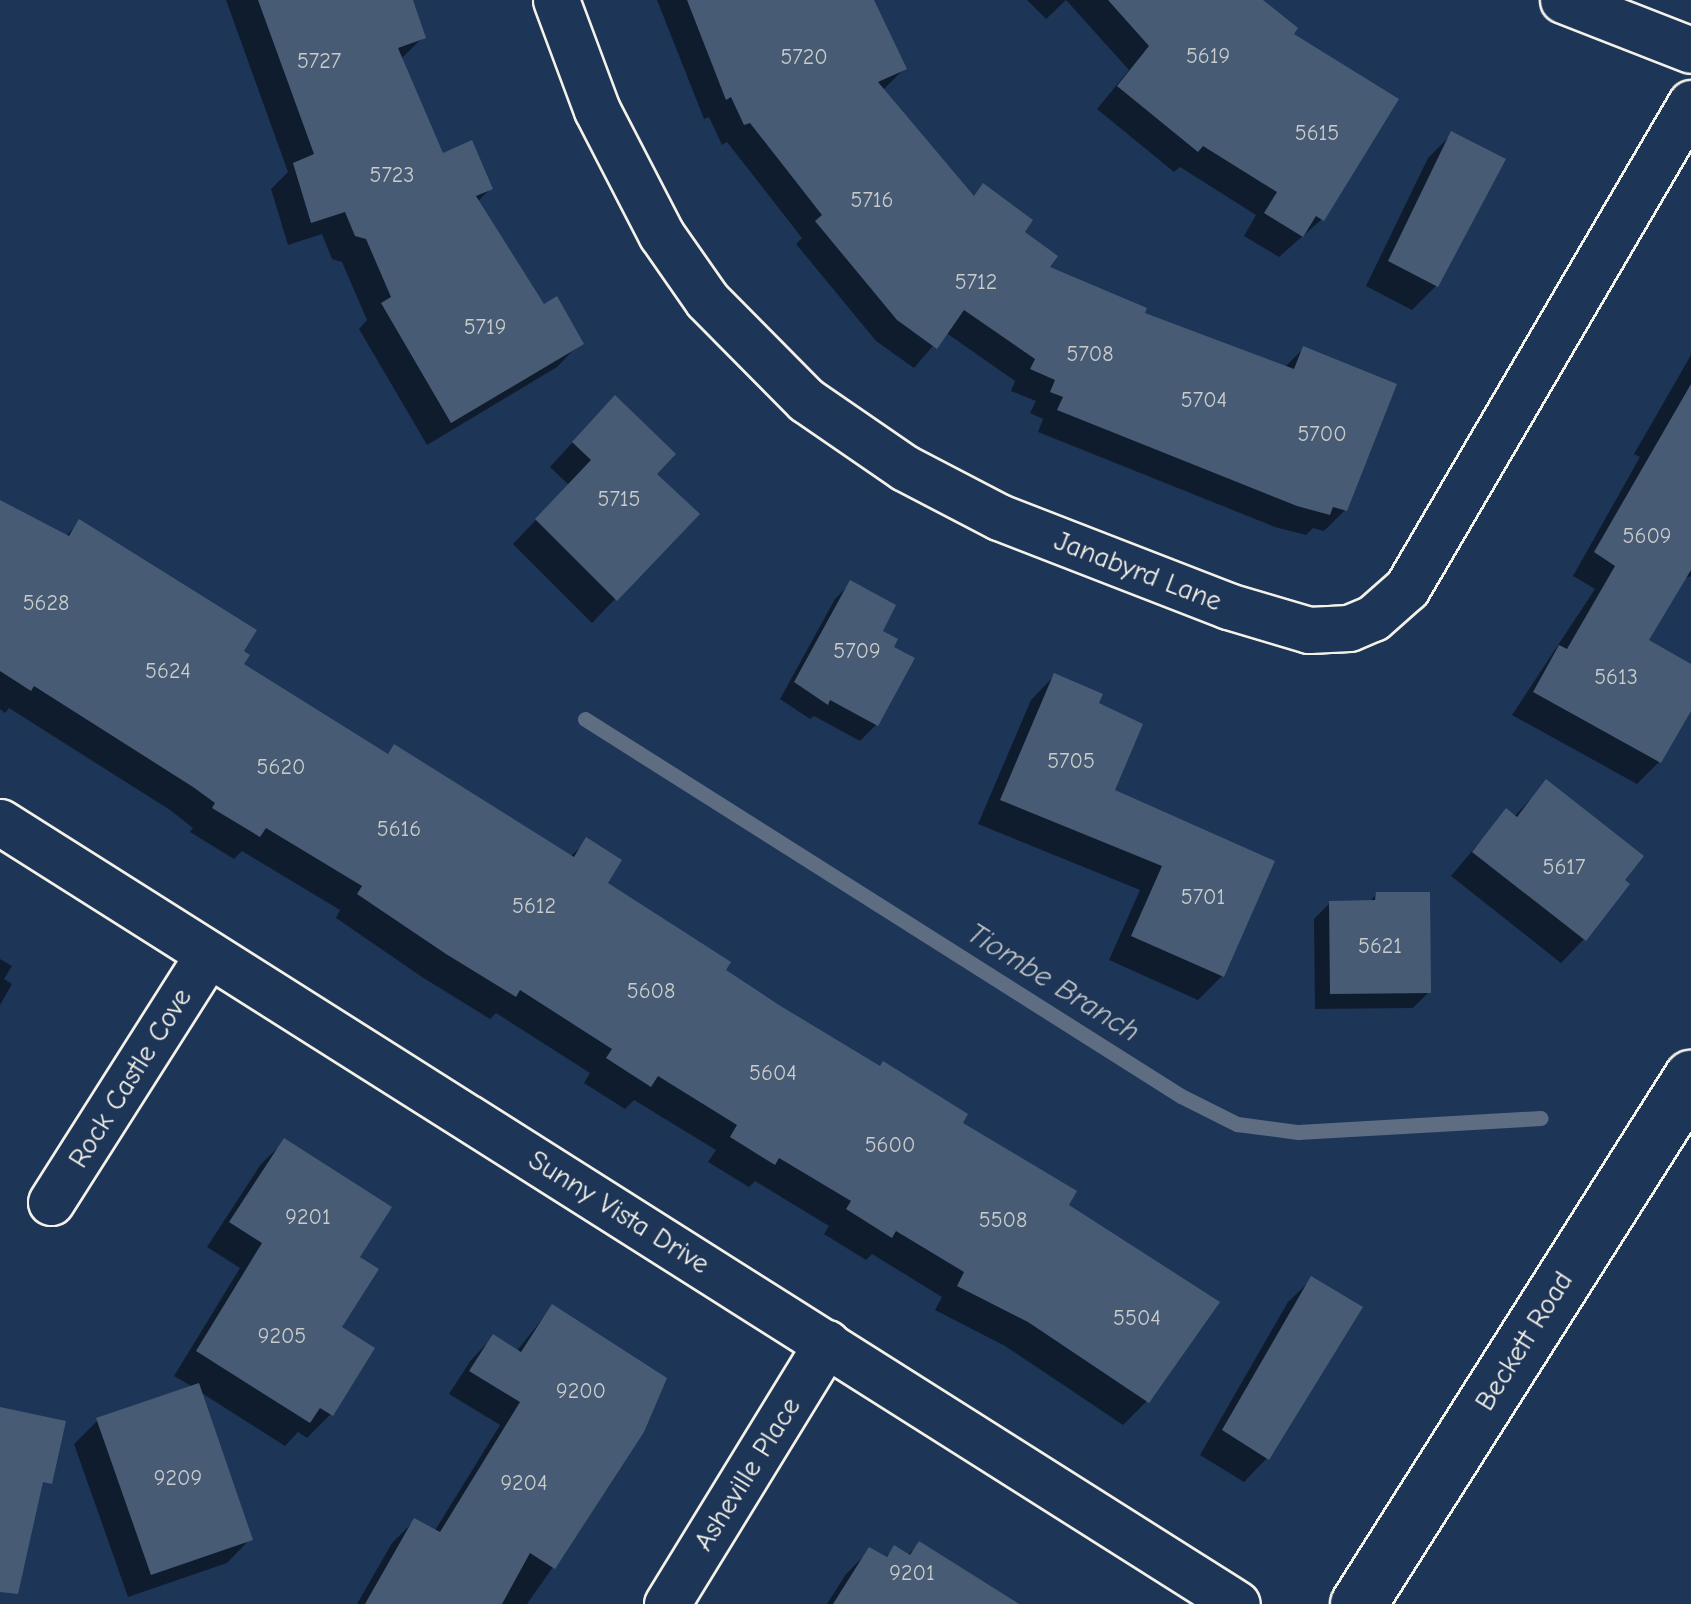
<!DOCTYPE html>
<style>
body{margin:0}
#map{position:relative;width:1691px;height:1604px;overflow:hidden;background:#1d3557;font-family:"Comic Neue",sans-serif}
div>[style]{position:absolute}
.shadow>*{inset:0;background:#0007}
.stream>*{height:15px;margin:-7.5px;padding:0 7.5px;transform-origin:7.5px;border-radius:7.5px;background:#5e6d82}
.building>*{inset:0;background:#485b74}
.roads{filter:drop-shadow(2px 0 #f4f1e8) drop-shadow(-2px 0 #f4f1e8) drop-shadow(0 2px #f4f1e8) drop-shadow(0 -2px #f4f1e8)}
.street>*{height:45px;margin:-22.5px;padding:0 22.5px;transform-origin:22.5px;border-radius:22.5px;background:#1d3557}
.secondary>*{height:55px;margin:-27.5px;padding:0 27.5px;transform-origin:27.5px;border-radius:27.5px;background:#1d3557}
span{translate:-50% -50%;white-space:nowrap;text-align:center;line-height:1.15;-webkit-text-stroke:8px #1d3557;paint-order:stroke}
.number-label{font-size:22px;color:#c9cccb}
.number-label span{-webkit-text-stroke-width:0}
.street-label{font-size:28px;color:#f4f1e8}
.water-label{font-size:30px;color:#c0c3c4;font-style:italic}
</style>
<div id="map">
<div class="shadow">
<i style="clip-path:polygon(226px 0,410px 0,423px 37px,400px 60px,442px 156px,490px 189px,477px 202px,543px 308px,580px 343px,557px 367px,427px 445px,359px 329px,367px 320px,342px 262px,332px 259px,322px 234px,288px 245px,271px 189px,288px 172px)"></i>
<i style="clip-path:polygon(657px 0,843px 0,904px 69px,882px 91px,972px 198px,1022px 233px,1046px 268px,1141px 314px,1284px 368px,1303px 349px,1345px 510px,1324px 531px,1313px 528px,1306px 535px,1275px 527px,1038px 432px,1043px 419px,1030px 413px,1036px 401px,1011px 391px,1015px 381px,945px 332px,914px 368px,876px 341px,796px 244px,802px 238px,727px 142px,722px 145px,709px 117px,704px 119px)"></i>
<i style="clip-path:polygon(1027px 0,1066px 0,1046px 19px)"></i>
<i style="clip-path:polygon(1066px 0,1259px 0,1290px 34px,1322px 219px,1279px 257px,1244px 236px,1256px 215px,1180px 167px,1174px 172px,1097px 109px,1129px 70px)"></i>
<i style="clip-path:polygon(1452px 134px,1436px 286px,1412px 310px,1366px 286px,1428px 158px)"></i>
<i style="clip-path:polygon(1691px 355px,1691px 576px,1683px 579px,1646px 641px,1691px 667px,1691px 706px,1659px 762px,1637px 784px,1512px 715px,1595px 589px,1573px 576px,1640px 457px,1634px 454px)"></i>
<i style="clip-path:polygon(591px 422px,696px 514px,592px 623px,513px 544px,569px 485px,550px 467px)"></i>
<i style="clip-path:polygon(80px 522px,241px 651px,241px 665px,386px 756px,394px 748px,570px 857px,587px 841px,604px 884px,722px 971px,960px 1124px,1065px 1206px,1147px 1401px,1123px 1425px,1005px 1346px,935px 1310px,942px 1297px,872px 1254px,866px 1260px,824px 1234px,829px 1226px,755px 1181px,749px 1187px,708px 1162px,716px 1150px,634px 1100px,625px 1109px,584px 1083px,590px 1073px,496px 1013px,490px 1019px,422px 977px,336px 918px,340px 910px,242px 851px,234px 859px,190px 832px,193px 828px,170px 810px,9px 708px,5px 713px,0 709px,0 538px,65px 537px)"></i>
<i style="clip-path:polygon(851px 583px,880px 632px,876px 725px,860px 741px,814px 716px,810px 719px,780px 699px,835px 599px)"></i>
<i style="clip-path:polygon(1054px 676px,1096px 704px,1112px 791px,1272px 862px,1222px 976px,1198px 1000px,1109px 960px,1140px 890px,978px 824px,1031px 700px)"></i>
<i style="clip-path:polygon(1546px 782px,1584px 939px,1561px 963px,1451px 876px,1506px 811px,1514px 817px)"></i>
<i style="clip-path:polygon(1377px 894px,1429px 992px,1413px 1008px,1315px 1009px,1314px 919px,1330px 903px,1368px 903px)"></i>
<i style="clip-path:polygon(0 959px,12px 966px,4px 979px,12px 984px,0 1005px)"></i>
<i style="clip-path:polygon(285px 1141px,356px 1258px,339px 1327px,331px 1414px,307px 1438px,298px 1432px,285px 1446px,200px 1392px,250px 1539px,227px 1563px,128px 1597px,74px 1444px,98px 1420px,193px 1387px,174px 1376px,240px 1268px,207px 1247px,261px 1164px)"></i>
<i style="clip-path:polygon(1312px 1279px,1267px 1458px,1244px 1482px,1200px 1455px,1288px 1302px)"></i>
<i style="clip-path:polygon(552px 1307px,553px 1567px,527px 1604px,357px 1604px,392px 1543px,414px 1521px,434px 1532px,500px 1425px,449px 1394px,471px 1360px,493px 1337px,516px 1352px)"></i>
<i style="clip-path:polygon(919px 1544px,1014px 1604px,827px 1604px,846px 1574px,870px 1550px,884px 1559px,894px 1548px,907px 1556px)"></i>
</div>
<div class="stream">
<i style="left:585px;top:719px;width:705px;rotate:32.32deg"></i>
<i style="left:1181px;top:1096px;width:63px;rotate:26.6deg"></i>
<i style="left:1237px;top:1124px;width:62px;rotate:7.5deg"></i>
<i style="left:1298px;top:1132px;width:243px;rotate:-3.3deg"></i>
</div>
<div class="building">
<i style="clip-path:polygon(258px 0,413px 0,426px 38px,398px 48px,443px 153px,472px 140px,493px 189px,476px 196px,544px 304px,557px 296px,584px 344px,451px 423px,381px 303px,391px 297px,366px 239px,355px 236px,345px 212px,311px 223px,293px 163px,314px 154px)"></i>
<i style="clip-path:polygon(687px 0,874px 0,907px 69px,878px 82px,974px 196px,983px 183px,1033px 220px,1025px 232px,1058px 256px,1050px 267px,1147px 308px,1145px 313px,1294px 369px,1303px 346px,1397px 384px,1347px 511px,1333px 507px,1330px 515px,1297px 506px,1057px 410px,1063px 397px,1050px 392px,1055px 380px,1030px 369px,1035px 359px,964px 310px,937px 349px,897px 320px,815px 221px,822px 215px,750px 123px,744px 125px,731px 97px,726px 100px)"></i>
<i style="clip-path:polygon(1108px 0,1263px 0,1298px 28px,1294px 34px,1399px 99px,1324px 221px,1316px 216px,1303px 237px,1264px 213px,1277px 192px,1203px 146px,1198px 152px,1117px 86px,1149px 46px)"></i>
<i style="clip-path:polygon(1451px 131px,1506px 159px,1438px 287px,1388px 261px)"></i>
<i style="clip-path:polygon(1691px 384px,1691px 570px,1649px 640px,1691px 664px,1691px 711px,1661px 763px,1533px 692px,1559px 645px,1567px 649px,1615px 566px,1594px 552px)"></i>
<i style="clip-path:polygon(615px 395px,676px 454px,657px 474px,700px 514px,617px 601px,535px 519px,591px 460px,572px 442px)"></i>
<i style="clip-path:polygon(0 500px,69px 536px,79px 519px,257px 630px,244px 651px,250px 655px,244px 664px,388px 754px,394px 744px,574px 857px,586px 837px,622px 860px,608px 883px,731px 962px,726px 970px,779px 1005px,880px 1066px,883px 1061px,968px 1114px,963px 1123px,1077px 1191px,1069px 1205px,1220px 1302px,1149px 1403px,1028px 1322px,957px 1286px,964px 1272px,896px 1231px,892px 1238px,846px 1209px,851px 1201px,779px 1158px,775px 1165px,730px 1137px,737px 1125px,658px 1076px,651px 1087px,606px 1058px,612px 1049px,520px 990px,516px 997px,446px 954px,357px 894px,362px 886px,266px 828px,260px 837px,212px 808px,215px 803px,193px 787px,34px 686px,31px 691px,0 671px)"></i>
<i style="clip-path:polygon(850px 580px,896px 605px,883px 631px,898px 639px,894px 647px,915px 658px,878px 726px,830px 700px,828px 705px,794px 682px)"></i>
<i style="clip-path:polygon(1054px 673px,1103px 694px,1099px 703px,1143px 724px,1115px 790px,1275px 861px,1224px 977px,1131px 936px,1162px 866px,1000px 800px)"></i>
<i style="clip-path:polygon(1546px 779px,1644px 856px,1625px 880px,1630px 884px,1586px 941px,1472px 852px,1506px 808px,1517px 817px)"></i>
<i style="clip-path:polygon(1376px 892px,1430px 892px,1431px 993px,1330px 994px,1329px 901px,1375px 900px)"></i>
<i style="clip-path:polygon(284px 1138px,392px 1207px,360px 1257px,379px 1269px,342px 1327px,375px 1348px,333px 1416px,320px 1408px,310px 1423px,196px 1351px,262px 1243px,229px 1222px)"></i>
<i style="clip-path:polygon(1311px 1276px,1363px 1307px,1269px 1460px,1222px 1430px)"></i>
<i style="clip-path:polygon(552px 1304px,667px 1378px,644px 1432px,555px 1569px,530px 1553px,502px 1604px,365px 1604px,414px 1518px,440px 1532px,520px 1402px,469px 1371px,493px 1334px,521px 1352px)"></i>
<i style="clip-path:polygon(199px 1383px,253px 1540px,151px 1575px,96px 1418px)"></i>
<i style="clip-path:polygon(0 1407px,66px 1421px,52px 1484px,43px 1482px,18px 1594px,0 1592px)"></i>
<i style="clip-path:polygon(919px 1541px,1019px 1604px,833px 1604px,869px 1547px,887px 1557px,894px 1545px,910px 1555px)"></i>
</div>
<div class="roads">
<div class="street">
<i style="left:556px;top:0;width:117px;rotate:69.6deg"></i>
<i style="left:597px;top:110px;width:140px;rotate:62.7deg"></i>
<i style="left:661px;top:234px;width:80px;rotate:55.1deg"></i>
<i style="left:707px;top:300px;width:141px;rotate:45.3deg"></i>
<i style="left:806px;top:400px;width:120px;rotate:34.5deg"></i>
<i style="left:905px;top:468px;width:106px;rotate:27.5deg"></i>
<i style="left:999px;top:517px;width:246px;rotate:21.2deg"></i>
<i style="left:1228px;top:606px;width:84px;rotate:16.5deg"></i>
<i style="left:1309px;top:630px;width:40px;rotate:-2.9deg"></i>
<i style="left:1349px;top:628px;width:26px;rotate:-23deg"></i>
<i style="left:1373px;top:618px;width:45px;rotate:-41.4deg"></i>
<i style="left:1407px;top:588px;width:562px;rotate:-59.65deg"></i>
<i style="left:1563px;top:0;width:137px;rotate:21.3deg"></i>
<i style="left:0;top:822px;width:1463px;rotate:32.3deg"></i>
<i style="left:51px;top:1202px;width:293px;rotate:-57.6deg"></i>
<i style="left:667px;top:1604px;width:306px;rotate:-58.5deg"></i>
</div>
<div class="secondary">
<i style="left:1358px;top:1604px;width:623px;rotate:-57.66deg"></i>
</div>
</div>
<div class="number-label">
<span style="left:1208px;top:57px">5619</span>
<span style="left:804px;top:58px">5720</span>
<span style="left:319px;top:62px">5727</span>
<span style="left:1317px;top:134px">5615</span>
<span style="left:392px;top:176px">5723</span>
<span style="left:872px;top:201px">5716</span>
<span style="left:976px;top:283px">5712</span>
<span style="left:485px;top:328px">5719</span>
<span style="left:1090px;top:355px">5708</span>
<span style="left:1204px;top:401px">5704</span>
<span style="left:1322px;top:435px">5700</span>
<span style="left:619px;top:500px">5715</span>
<span style="left:1647px;top:537px">5609</span>
<span style="left:46px;top:604px">5628</span>
<span style="left:857px;top:652px">5709</span>
<span style="left:168px;top:672px">5624</span>
<span style="left:1616px;top:678px">5613</span>
<span style="left:1071px;top:762px">5705</span>
<span style="left:281px;top:768px">5620</span>
<span style="left:399px;top:830px">5616</span>
<span style="left:1564px;top:868px">5617</span>
<span style="left:1203px;top:898px">5701</span>
<span style="left:534px;top:907px">5612</span>
<span style="left:1380px;top:947px">5621</span>
<span style="left:651px;top:992px">5608</span>
<span style="left:773px;top:1074px">5604</span>
<span style="left:890px;top:1146px">5600</span>
<span style="left:308px;top:1218px">9201</span>
<span style="left:1003px;top:1221px">5508</span>
<span style="left:1137px;top:1319px">5504</span>
<span style="left:282px;top:1337px">9205</span>
<span style="left:581px;top:1392px">9200</span>
<span style="left:178px;top:1479px">9209</span>
<span style="left:524px;top:1484px">9204</span>
<span style="left:912px;top:1574px">9201</span>
</div>
<div class="street-label">
<span style="left:1138px;top:571px;rotate:21deg">Janabyrd Lane</span>
<span style="left:130px;top:1078px;rotate:-58deg">Rock Castle Cove</span>
<span style="left:619px;top:1212px;rotate:32deg">Sunny Vista Drive</span>
<span style="left:1524px;top:1341px;rotate:-58deg">Beckett Road</span>
<span style="left:747px;top:1474px;rotate:-58deg">Asheville Place</span>
</div>
<div class="water-label">
<span style="left:1053px;top:983px;rotate:32deg">Tiombe Branch</span>
</div>
</div>
